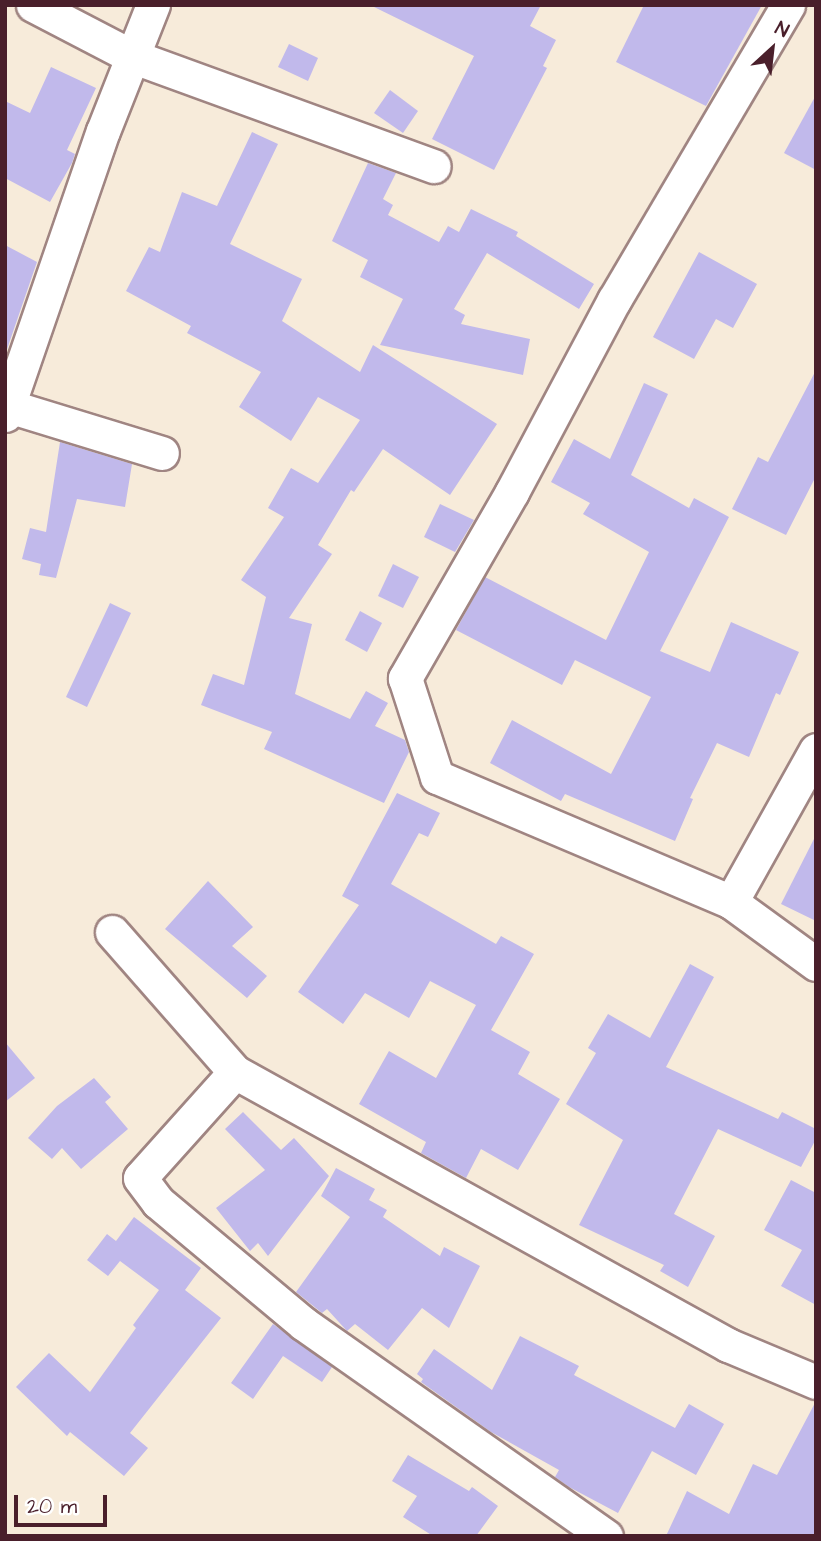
<!DOCTYPE html>
<style>
body{margin:0}
#map{position:relative;width:821px;height:1541px;overflow:hidden;background:#f7ebda;font-family:"Architects Daughter",sans-serif}
div>[style]{position:absolute}
.building>*{inset:0;background:#c1b9eb}
.roads{filter:drop-shadow(2px 0 #a08582) drop-shadow(-2px 0 #a08582) drop-shadow(0 2px #a08582) drop-shadow(0 -2px #a08582)}
.minor>*{height:33px;margin:-16.5px;padding:0 16.5px;transform-origin:16.5px;border-radius:16.5px;background:#fff}
span{translate:-50% -50%;white-space:nowrap;text-align:center;line-height:1.15;-webkit-text-stroke:6px #fff;paint-order:stroke}
.frame{position:absolute;inset:0;border:7px solid #4a1f2b;pointer-events:none}
.north{position:absolute;left:737px;top:14px;width:70px;height:70px;-webkit-text-stroke:5px #fff;paint-order:stroke;rotate:27deg;font-size:19px;font-weight:700;line-height:28px;text-align:center;color:#4a1f2b}
.north::after{content:'';display:block;margin:auto;width:24px;height:32px;background:#4a1f2b;clip-path:polygon(50% 0,100% 100%,50% 72%,0 100%)}
.scale{position:absolute;left:14px;top:1495px;width:93px;height:32px;box-sizing:border-box;border:4px solid #4a1f2b;border-top:0;padding-left:9px;font-size:21px;line-height:24px;white-space:nowrap;color:#4a1f2b;-webkit-text-stroke:5px #fff;paint-order:stroke}
</style>
<div id="map">
<div class="building">
<i style="clip-path:polygon(370px 5px,541px 5px,530px 26px,556px 40px,543px 66px,547px 68px,494px 170px,432px 139px,474px 56px)"></i>
<i style="clip-path:polygon(644px 5px,762px 5px,706px 106px,616px 62px)"></i>
<i style="clip-path:polygon(289px 44px,318px 58px,308px 81px,278px 67px)"></i>
<i style="clip-path:polygon(51px 67px,96px 88px,67px 150px,75px 154px,72px 163px,50px 202px,5px 178px,5px 101px,30px 113px)"></i>
<i style="clip-path:polygon(390px 90px,418px 111px,403px 133px,374px 113px)"></i>
<i style="clip-path:polygon(816px 95px,816px 170px,784px 153px)"></i>
<i style="clip-path:polygon(252px 132px,278px 144px,230px 244px,302px 279px,282px 321px,360px 372px,373px 345px,497px 424px,450px 495px,383px 449px,354px 492px,351px 490px,318px 545px,332px 554px,289px 618px,312px 624px,295px 694px,350px 719px,366px 691px,388px 703px,375px 726px,405px 740px,409px 752px,384px 803px,264px 749px,272px 732px,201px 705px,213px 674px,244px 685px,266px 597px,241px 580px,284px 517px,268px 508px,291px 468px,318px 483px,360px 420px,318px 397px,291px 441px,239px 407px,261px 372px,187px 333px,191px 326px,126px 291px,149px 247px,160px 252px,182px 192px,217px 206px)"></i>
<i style="clip-path:polygon(368px 163px,396px 173px,383px 199px,393px 205px,388px 215px,439px 242px,448px 226px,459px 232px,471px 209px,518px 232px,516px 236px,594px 284px,579px 309px,487px 253px,454px 309px,465px 315px,461px 324px,530px 339px,523px 375px,380px 345px,403px 299px,360px 277px,368px 260px,332px 241px)"></i>
<i style="clip-path:polygon(5px 245px,37px 262px,5px 355px)"></i>
<i style="clip-path:polygon(699px 252px,757px 284px,733px 328px,716px 319px,694px 359px,653px 337px)"></i>
<i style="clip-path:polygon(816px 370px,816px 476px,786px 535px,732px 509px,758px 457px,768px 462px)"></i>
<i style="clip-path:polygon(644px 383px,668px 394px,631px 475px,689px 508px,694px 498px,729px 517px,660px 651px,710px 672px,731px 622px,799px 652px,780px 695px,776px 693px,749px 757px,717px 743px,690px 798px,693px 799px,675px 841px,565px 794px,561px 801px,490px 763px,512px 720px,611px 774px,651px 697px,575px 660px,562px 685px,456px 630px,485px 577px,606px 640px,649px 552px,583px 514px,590px 503px,551px 482px,574px 439px,610px 459px)"></i>
<i style="clip-path:polygon(60px 442px,132px 464px,125px 507px,77px 499px,56px 578px,39px 575px,41px 564px,22px 559px,30px 528px,46px 532px)"></i>
<i style="clip-path:polygon(440px 504px,474px 520px,455px 552px,424px 537px)"></i>
<i style="clip-path:polygon(393px 564px,419px 577px,403px 608px,378px 596px)"></i>
<i style="clip-path:polygon(110px 603px,131px 613px,87px 707px,66px 697px)"></i>
<i style="clip-path:polygon(360px 611px,382px 623px,367px 652px,345px 640px)"></i>
<i style="clip-path:polygon(397px 793px,440px 813px,428px 837px,419px 833px,391px 884px,496px 944px,501px 936px,534px 954px,491px 1030px,530px 1052px,518px 1074px,560px 1099px,518px 1170px,481px 1149px,466px 1178px,421px 1153px,426px 1142px,359px 1104px,389px 1051px,436px 1078px,476px 1005px,430px 981px,409px 1018px,365px 993px,343px 1024px,298px 992px,359px 905px,342px 896px)"></i>
<i style="clip-path:polygon(816px 835px,816px 921px,781px 904px)"></i>
<i style="clip-path:polygon(208px 881px,253px 927px,232px 946px,267px 976px,247px 998px,165px 929px)"></i>
<i style="clip-path:polygon(690px 964px,714px 977px,666px 1067px,778px 1119px,782px 1112px,816px 1129px,816px 1139px,801px 1167px,718px 1129px,674px 1214px,715px 1236px,688px 1287px,660px 1271px,664px 1265px,579px 1225px,623px 1140px,566px 1104px,596px 1053px,588px 1048px,608px 1014px,650px 1038px)"></i>
<i style="clip-path:polygon(5px 1042px,35px 1078px,5px 1102px)"></i>
<i style="clip-path:polygon(94px 1078px,111px 1097px,105px 1102px,128px 1129px,81px 1169px,62px 1148px,52px 1159px,28px 1138px,57px 1106px)"></i>
<i style="clip-path:polygon(243px 1112px,281px 1150px,294px 1138px,329px 1176px,268px 1256px,258px 1243px,250px 1251px,216px 1208px,265px 1170px,225px 1129px)"></i>
<i style="clip-path:polygon(336px 1168px,375px 1189px,369px 1200px,387px 1210px,383px 1217px,440px 1256px,444px 1247px,480px 1266px,449px 1328px,422px 1308px,388px 1350px,355px 1324px,347px 1331px,327px 1309px,322px 1313px,296px 1292px,350px 1217px,321px 1196px)"></i>
<i style="clip-path:polygon(791px 1180px,816px 1193px,816px 1305px,781px 1286px,802px 1250px,764px 1230px)"></i>
<i style="clip-path:polygon(134px 1217px,201px 1268px,185px 1290px,221px 1318px,130px 1433px,148px 1448px,124px 1476px,70px 1432px,67px 1436px,16px 1387px,49px 1353px,90px 1392px,136px 1328px,133px 1325px,159px 1290px,120px 1261px,108px 1276px,87px 1260px,107px 1234px,116px 1241px)"></i>
<i style="clip-path:polygon(273px 1324px,332px 1367px,322px 1382px,283px 1356px,253px 1399px,231px 1383px)"></i>
<i style="clip-path:polygon(520px 1336px,579px 1366px,574px 1375px,675px 1428px,689px 1404px,724px 1424px,696px 1475px,652px 1451px,618px 1513px,569px 1487px,555px 1477px,559px 1470px,491px 1432px,421px 1382px,423px 1379px,417px 1374px,434px 1349px,492px 1390px)"></i>
<i style="clip-path:polygon(816px 1401px,816px 1536px,666px 1536px,687px 1491px,729px 1514px,753px 1464px,777px 1475px)"></i>
<i style="clip-path:polygon(408px 1455px,469px 1491px,472px 1487px,498px 1506px,476px 1536px,433px 1536px,403px 1517px,417px 1496px,392px 1481px)"></i>
</div>
<div class="roads">
<div class="minor">
<i style="left:33px;top:5px;width:110px;rotate:27.5deg"></i>
<i style="left:131px;top:56px;width:322px;rotate:20deg"></i>
<i style="left:788px;top:5px;width:342px;rotate:120.5deg"></i>
<i style="left:614px;top:300px;width:217px;rotate:118deg"></i>
<i style="left:512px;top:492px;width:215px;rotate:119.9deg"></i>
<i style="left:405px;top:678px;width:104px;rotate:72.1deg"></i>
<i style="left:437px;top:777px;width:319px;rotate:23deg"></i>
<i style="left:731px;top:902px;width:105px;rotate:36.1deg"></i>
<i style="left:5px;top:405px;width:164px;rotate:17deg"></i>
<i style="left:5px;top:415px;width:300px;rotate:-71deg"></i>
<i style="left:103px;top:131px;width:136px;rotate:-68.4deg"></i>
<i style="left:731px;top:902px;width:174px;rotate:-60.8deg"></i>
<i style="left:112px;top:932px;width:186px;rotate:48.7deg"></i>
<i style="left:235px;top:1072px;width:564px;rotate:28.98deg"></i>
<i style="left:728px;top:1345px;width:95px;rotate:22.8deg"></i>
<i style="left:235px;top:1072px;width:142px;rotate:131.9deg"></i>
<i style="left:140px;top:1178px;width:30px;rotate:53deg"></i>
<i style="left:158px;top:1202px;width:190px;rotate:39.9deg"></i>
<i style="left:304px;top:1324px;width:369px;rotate:35.1deg"></i>
</div>
</div>
<div class="frame"></div>
<div class="north">N</div>
<div class="scale">20 m</div>
</div>
